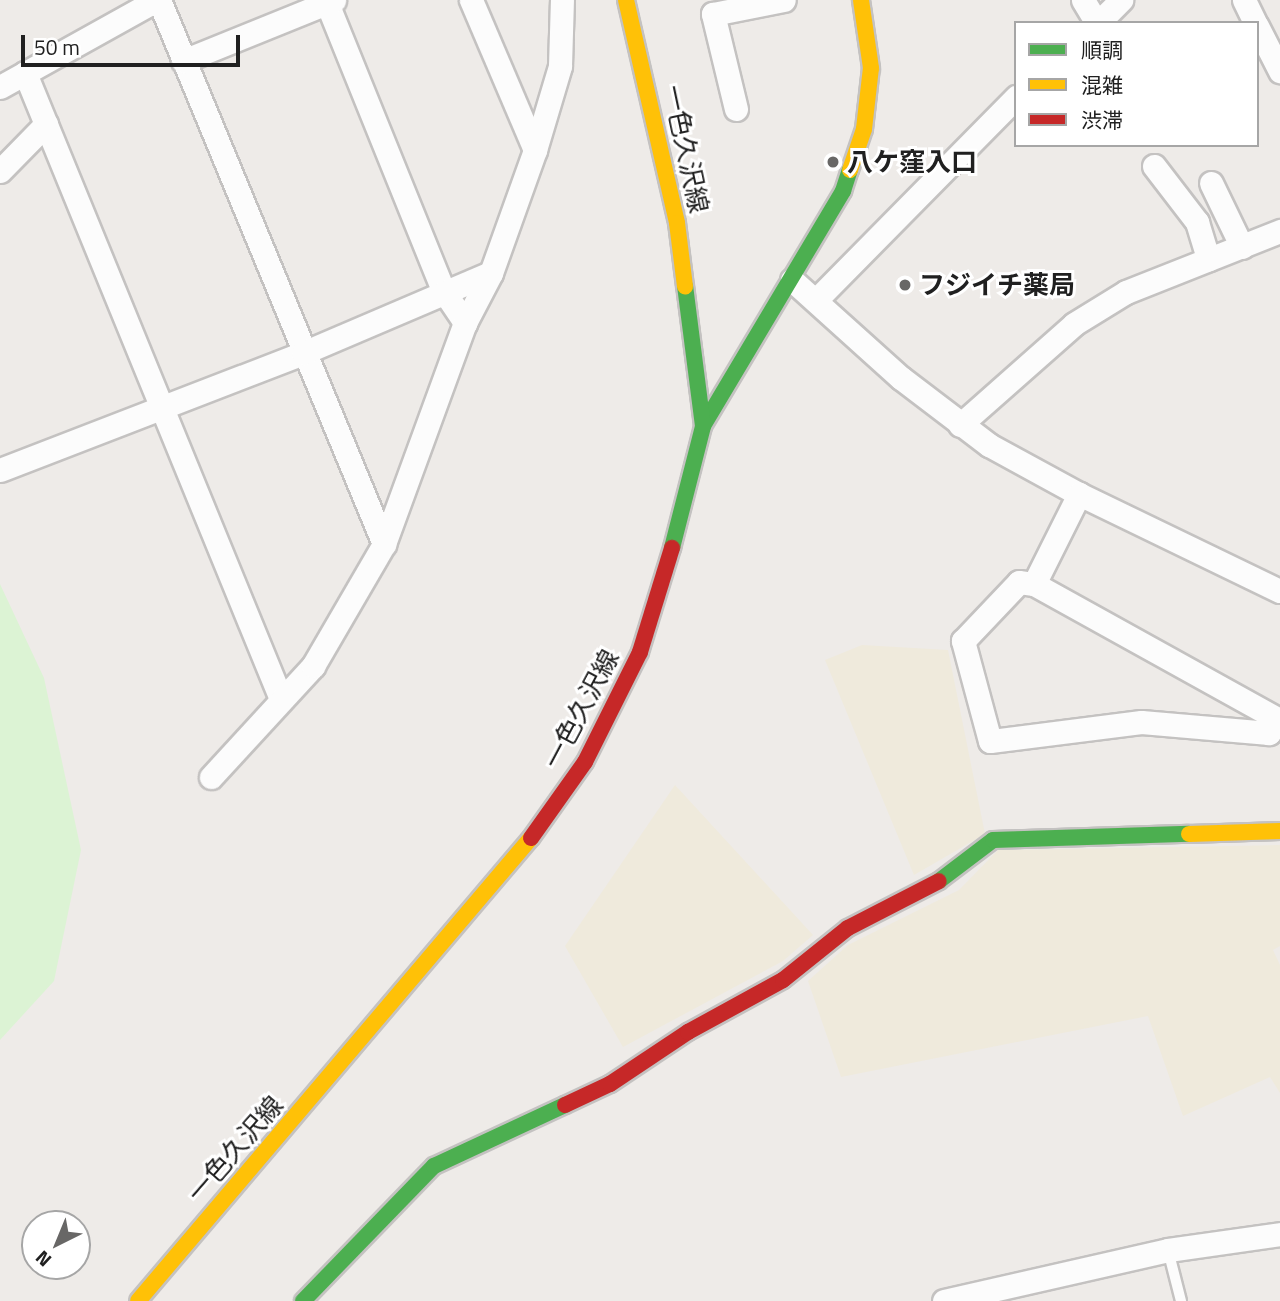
<!DOCTYPE html>
<meta charset="utf-8">
<style>
body{margin:0}
#map{position:relative;width:1280px;height:1301px;overflow:hidden;background:#eeebe8;font-family:"Titillium Web","Noto Sans JP",sans-serif}
div>[style]{position:absolute}
.farmland>*{inset:0;background:#efeadc}
.park>*{inset:0;background:#dcf3d4}
.roads{filter:drop-shadow(2px 0 #c4c2c1) drop-shadow(-2px 0 #c4c2c1) drop-shadow(0 2px #c4c2c1) drop-shadow(0 -2px #c4c2c1)}
.lane>*{height:10px;margin:-5px;padding:0 5px;transform-origin:5px;border-radius:5px;background:#fcfcfc}
.street>*{height:23px;margin:-11.5px;padding:0 11.5px;transform-origin:11.5px;border-radius:11.5px;background:#fcfcfc}
.fast>*{height:16px;margin:-8px;padding:0 8px;transform-origin:8px;border-radius:8px;background:#4caf50}
.slow>*{height:16px;margin:-8px;padding:0 8px;transform-origin:8px;border-radius:8px;background:#ffc107}
.jam>*{height:16px;margin:-8px;padding:0 8px;transform-origin:8px;border-radius:8px;background:#c62828}
.dots>*{width:19px;height:19px;translate:-50% -50%;box-sizing:border-box;border:4px solid #fff;border-radius:50%}
span{translate:-50% -50%;white-space:nowrap;text-align:center;line-height:1.15;-webkit-text-stroke:6px #fff;paint-order:stroke}
.street-label{font-size:26px;color:#202020}
.poi-label{font-size:26px;color:#202020;font-weight:700}
.left{translate:0 -50%;text-align:left}
.legend{position:absolute;left:1014px;top:21px;width:245px;height:126px;box-sizing:border-box;background:#fff;border:2px solid #a6a6a6;margin:0;padding:9px 12px;list-style:none;font-size:21px;color:#202020}
.legend li{display:flex;align-items:center;gap:14px;height:35px}
.legend b{width:35px;border:2px solid #a6a6a6}
.north{position:absolute;left:21px;top:1210px;width:70px;height:70px;box-sizing:border-box;background:#fff;border:2px solid #a6a6a6;border-radius:50%;rotate:223deg;font-size:19px;font-weight:700;line-height:28px;text-align:center;color:#202020}
.north::after{content:'';display:block;margin:auto;width:24px;height:32px;background:#686766;clip-path:polygon(50% 0,100% 100%,50% 72%,0 100%)}
.scale{position:absolute;left:21px;top:35px;width:219px;height:32px;box-sizing:border-box;border:4px solid #202020;border-top:0;padding-left:9px;font-size:21px;line-height:24px;white-space:nowrap;color:#202020;-webkit-text-stroke:5px #fff;paint-order:stroke}
</style>
<div id="map">
<div class="farmland">
<i style="clip-path:polygon(862px 645px,948px 650px,985px 834px,914px 875px,825px 660px)"></i>
<i style="clip-path:polygon(675px 785px,813px 935px,783px 961px,623px 1047px,565px 946px)"></i>
<i style="clip-path:polygon(1280px 845px,1280px 946px,1273px 950px,1280px 965px,1280px 1093px,1270px 1077px,1183px 1116px,1148px 1016px,841px 1077px,808px 981px,848px 945px,959px 890px,998px 850px)"></i>
</div>
<div class="park">
<i style="clip-path:polygon(0 584px,44px 678px,81px 850px,54px 981px,0 1040px)"></i>
</div>
<div class="roads">
<div class="lane">
<i style="left:1168px;top:1250px;width:53px;rotate:75.7deg"></i>
</div>
<div class="street">
<i style="left:159px;top:0;width:589px;rotate:67.53deg"></i>
<i style="left:471px;top:0;width:163px;rotate:66.9deg"></i>
<i style="left:1083px;top:0;width:27px;rotate:59deg"></i>
<i style="left:1244px;top:0;width:25px;rotate:64deg"></i>
<i style="left:327px;top:3px;width:310px;rotate:68deg"></i>
<i style="left:443px;top:290px;width:40px;rotate:56deg"></i>
<i style="left:1098px;top:23px;width:33px;rotate:-45deg"></i>
<i style="left:1257px;top:26px;width:51px;rotate:62.9deg"></i>
<i style="left:183px;top:61px;width:163px;rotate:-22deg"></i>
<i style="left:25px;top:73px;width:676px;rotate:67.76deg"></i>
<i style="left:0;top:87px;width:179px;rotate:-29.1deg"></i>
<i style="left:736px;top:109px;width:98px;rotate:-103.6deg"></i>
<i style="left:713px;top:14px;width:72px;rotate:-11.2deg"></i>
<i style="left:1154px;top:166px;width:71px;rotate:52.5deg"></i>
<i style="left:1197px;top:222px;width:39px;rotate:73deg"></i>
<i style="left:0;top:171px;width:66px;rotate:-45.6deg"></i>
<i style="left:1211px;top:183px;width:71px;rotate:64.2deg"></i>
<i style="left:792px;top:280px;width:147px;rotate:42deg"></i>
<i style="left:901px;top:378px;width:111px;rotate:37.3deg"></i>
<i style="left:989px;top:445px;width:102px;rotate:28.6deg"></i>
<i style="left:1079px;top:494px;width:223px;rotate:25.8deg"></i>
<i style="left:817px;top:299px;width:284px;rotate:-45.4deg"></i>
<i style="left:960px;top:425px;width:152px;rotate:-41.5deg"></i>
<i style="left:1074px;top:324px;width:61px;rotate:-31.6deg"></i>
<i style="left:1126px;top:292px;width:166px;rotate:-21.6deg"></i>
<i style="left:0;top:470px;width:325px;rotate:-21.1deg"></i>
<i style="left:303px;top:353px;width:204px;rotate:-23.1deg"></i>
<i style="left:1034px;top:584px;width:279px;rotate:29deg"></i>
<i style="left:1278px;top:719px;width:17px;rotate:123deg"></i>
<i style="left:1269px;top:733px;width:128px;rotate:-175.1deg"></i>
<i style="left:1141px;top:722px;width:152px;rotate:172.8deg"></i>
<i style="left:990px;top:741px;width:104px;rotate:-105.1deg"></i>
<i style="left:963px;top:641px;width:81px;rotate:-46.5deg"></i>
<i style="left:1019px;top:582px;width:15px;rotate:8deg"></i>
<i style="left:1034px;top:584px;width:101px;rotate:-63.4deg"></i>
<i style="left:211px;top:777px;width:151px;rotate:-47.4deg"></i>
<i style="left:313px;top:666px;width:141px;rotate:-59.8deg"></i>
<i style="left:384px;top:544px;width:235px;rotate:-69.9deg"></i>
<i style="left:465px;top:323px;width:56px;rotate:-62.5deg"></i>
<i style="left:491px;top:273px;width:131px;rotate:-70.3deg"></i>
<i style="left:535px;top:150px;width:88px;rotate:-73.4deg"></i>
<i style="left:560px;top:66px;width:66px;rotate:-88.3deg"></i>
<i style="left:944px;top:1301px;width:230px;rotate:-12.8deg"></i>
<i style="left:1168px;top:1250px;width:113px;rotate:-8.1deg"></i>
</div>
<div class="fast">
<i style="left:703px;top:426px;width:274px;rotate:-59.2deg"></i>
<i style="left:843px;top:191px;width:22px;rotate:-72deg"></i>
<i style="left:672px;top:548px;width:126px;rotate:-75.7deg"></i>
<i style="left:703px;top:426px;width:141px;rotate:-97.3deg"></i>
<i style="left:939px;top:881px;width:68px;rotate:-37.2deg"></i>
<i style="left:993px;top:840px;width:196px;rotate:-1.8deg"></i>
<i style="left:303px;top:1301px;width:188px;rotate:-45.9deg"></i>
<i style="left:434px;top:1166px;width:145px;rotate:-25deg"></i>
</div>
<div class="slow">
<i style="left:626px;top:0;width:229px;rotate:77.1deg"></i>
<i style="left:677px;top:223px;width:64px;rotate:82.8deg"></i>
<i style="left:850px;top:170px;width:43px;rotate:-71.1deg"></i>
<i style="left:864px;top:129px;width:61px;rotate:-83.5deg"></i>
<i style="left:871px;top:68px;width:69px;rotate:-98.4deg"></i>
<i style="left:1189px;top:834px;width:91px;rotate:-1.9deg"></i>
<i style="left:138px;top:1301px;width:607px;rotate:-49.68deg"></i>
</div>
<div class="jam">
<i style="left:531px;top:838px;width:93px;rotate:-54.6deg"></i>
<i style="left:585px;top:762px;width:123px;rotate:-63.4deg"></i>
<i style="left:640px;top:652px;width:109px;rotate:-72.9deg"></i>
<i style="left:565px;top:1105px;width:50px;rotate:-25deg"></i>
<i style="left:610px;top:1084px;width:94px;rotate:-33.7deg"></i>
<i style="left:688px;top:1032px;width:108px;rotate:-28.7deg"></i>
<i style="left:783px;top:980px;width:83px;rotate:-38.7deg"></i>
<i style="left:848px;top:928px;width:102px;rotate:-27.3deg"></i>
</div>
</div>
<div class="dots">
<i style="left:833px;top:162px;background:#686766"></i>
<i style="left:905px;top:285px;background:#686766"></i>
</div>
<div class="street-label">
<span style="left:686px;top:149px;rotate:78deg">一色久沢線</span>
<span style="left:581px;top:709px;rotate:-62deg">一色久沢線</span>
<span style="left:235px;top:1149px;rotate:-49deg">一色久沢線</span>
</div>
<div class="poi-label">
<span class="left" style="left:847px;top:162px">八ケ窪入口</span>
<span class="left" style="left:919px;top:285px">フジイチ薬局</span>
</div>
<ul class="legend">
<li><b style="height:9px;background:#4caf50"></b>順調</li>
<li><b style="height:9px;background:#ffc107"></b>混雑</li>
<li><b style="height:9px;background:#c62828"></b>渋滞</li>
</ul>
<div class="north">N</div>
<div class="scale">50 m</div>
</div>
